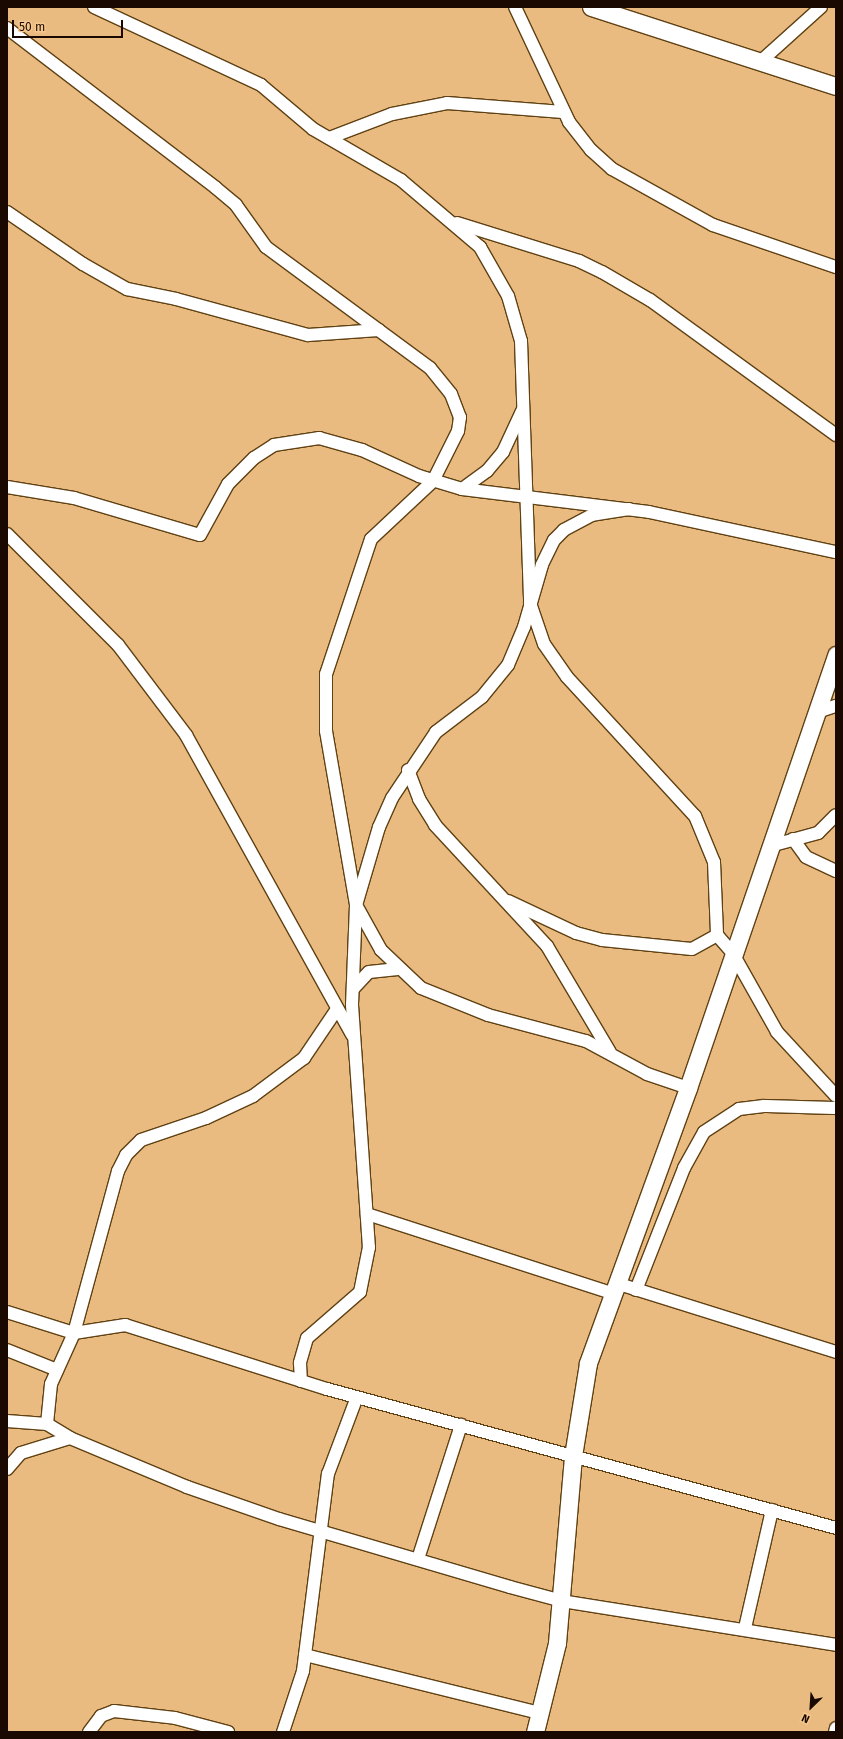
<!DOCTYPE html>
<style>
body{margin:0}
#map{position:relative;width:843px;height:1739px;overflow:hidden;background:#e9bb81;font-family:"Fira Sans",sans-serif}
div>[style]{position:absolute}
.roads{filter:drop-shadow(1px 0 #604113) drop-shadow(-1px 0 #604113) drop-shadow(0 1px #604113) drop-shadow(0 -1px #604113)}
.street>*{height:12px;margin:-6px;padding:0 6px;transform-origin:6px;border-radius:6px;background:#fff}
.secondary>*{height:17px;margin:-8.5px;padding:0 8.5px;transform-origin:8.5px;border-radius:8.5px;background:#fff}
span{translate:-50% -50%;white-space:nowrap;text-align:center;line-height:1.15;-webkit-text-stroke:3px #f7c88d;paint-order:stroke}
.frame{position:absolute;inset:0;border:8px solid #190900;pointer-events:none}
.north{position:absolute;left:791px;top:1687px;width:40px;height:40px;-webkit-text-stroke:3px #f7c88d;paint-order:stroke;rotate:205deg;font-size:11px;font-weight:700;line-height:16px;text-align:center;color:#190900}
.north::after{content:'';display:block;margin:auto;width:14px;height:18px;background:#190900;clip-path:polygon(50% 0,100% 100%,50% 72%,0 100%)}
.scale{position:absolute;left:12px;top:20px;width:111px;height:18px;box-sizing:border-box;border:2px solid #190900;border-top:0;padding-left:5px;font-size:12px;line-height:14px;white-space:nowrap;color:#190900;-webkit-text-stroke:3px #f7c88d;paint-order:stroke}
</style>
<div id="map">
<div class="roads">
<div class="street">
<i style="left:94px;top:7px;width:184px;rotate:25deg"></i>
<i style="left:261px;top:85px;width:68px;rotate:40.2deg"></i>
<i style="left:313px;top:129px;width:102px;rotate:30.1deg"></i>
<i style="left:401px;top:180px;width:104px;rotate:40.3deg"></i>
<i style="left:480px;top:247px;width:56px;rotate:60.3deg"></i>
<i style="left:508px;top:296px;width:47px;rotate:73.9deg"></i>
<i style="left:521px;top:341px;width:262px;rotate:88deg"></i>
<i style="left:530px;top:603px;width:43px;rotate:71.1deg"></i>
<i style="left:544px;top:644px;width:40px;rotate:55.1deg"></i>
<i style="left:567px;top:677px;width:189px;rotate:47.4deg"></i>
<i style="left:695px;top:816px;width:50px;rotate:67.6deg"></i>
<i style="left:714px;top:862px;width:73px;rotate:87.6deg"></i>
<i style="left:717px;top:935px;width:23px;rotate:49deg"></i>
<i style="left:732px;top:952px;width:92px;rotate:60.6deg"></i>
<i style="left:777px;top:1032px;width:87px;rotate:47.3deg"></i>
<i style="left:515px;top:7px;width:127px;rotate:64.8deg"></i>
<i style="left:569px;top:122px;width:36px;rotate:52deg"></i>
<i style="left:591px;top:150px;width:28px;rotate:42deg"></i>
<i style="left:612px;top:169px;width:115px;rotate:29deg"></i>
<i style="left:713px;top:225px;width:130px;rotate:18.9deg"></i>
<i style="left:7px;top:28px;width:263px;rotate:37.4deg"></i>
<i style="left:216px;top:188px;width:26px;rotate:40deg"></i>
<i style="left:236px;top:205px;width:52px;rotate:54.5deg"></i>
<i style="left:266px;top:247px;width:204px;rotate:36.4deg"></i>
<i style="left:430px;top:368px;width:33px;rotate:51deg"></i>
<i style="left:451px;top:394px;width:25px;rotate:69deg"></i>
<i style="left:460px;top:417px;width:14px;rotate:98deg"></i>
<i style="left:458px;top:431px;width:56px;rotate:116.6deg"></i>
<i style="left:433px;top:481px;width:85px;rotate:136.9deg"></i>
<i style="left:371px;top:539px;width:142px;rotate:108.4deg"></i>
<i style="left:326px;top:674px;width:57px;rotate:90deg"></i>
<i style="left:326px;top:731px;width:177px;rotate:80.2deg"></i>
<i style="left:356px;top:905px;width:100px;rotate:92.3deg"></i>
<i style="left:352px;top:1005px;width:243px;rotate:86deg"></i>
<i style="left:369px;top:1247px;width:46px;rotate:101.3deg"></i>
<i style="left:360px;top:1292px;width:70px;rotate:139deg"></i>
<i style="left:307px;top:1338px;width:26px;rotate:106deg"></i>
<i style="left:300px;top:1363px;width:18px;rotate:87deg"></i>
<i style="left:760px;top:62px;width:82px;rotate:-42deg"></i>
<i style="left:329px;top:138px;width:67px;rotate:-20.9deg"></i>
<i style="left:392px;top:114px;width:56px;rotate:-11.3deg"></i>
<i style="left:447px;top:103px;width:116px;rotate:4.4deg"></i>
<i style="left:7px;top:212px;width:92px;rotate:34.4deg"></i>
<i style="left:83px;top:264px;width:51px;rotate:29.6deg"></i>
<i style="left:127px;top:289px;width:50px;rotate:11.5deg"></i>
<i style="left:176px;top:299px;width:137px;rotate:15.3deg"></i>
<i style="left:308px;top:335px;width:71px;rotate:-4deg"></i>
<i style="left:457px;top:223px;width:128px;rotate:17.3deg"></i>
<i style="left:579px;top:261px;width:25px;rotate:26deg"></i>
<i style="left:602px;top:272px;width:56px;rotate:30.3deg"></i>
<i style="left:650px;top:300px;width:230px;rotate:36deg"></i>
<i style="left:7px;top:487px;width:68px;rotate:9.3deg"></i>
<i style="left:74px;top:498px;width:131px;rotate:16.4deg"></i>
<i style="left:200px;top:535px;width:58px;rotate:-61.2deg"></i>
<i style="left:228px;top:484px;width:37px;rotate:-45deg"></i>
<i style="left:254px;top:458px;width:24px;rotate:-33deg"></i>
<i style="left:274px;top:445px;width:46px;rotate:-8.8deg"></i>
<i style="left:319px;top:438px;width:45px;rotate:15.6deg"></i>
<i style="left:362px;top:450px;width:63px;rotate:24.5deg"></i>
<i style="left:419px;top:476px;width:45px;rotate:16.8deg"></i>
<i style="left:462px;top:489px;width:188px;rotate:7deg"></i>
<i style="left:649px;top:512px;width:191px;rotate:12.1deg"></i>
<i style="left:462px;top:489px;width:31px;rotate:-36deg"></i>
<i style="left:487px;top:471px;width:25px;rotate:-50deg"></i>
<i style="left:503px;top:452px;width:45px;rotate:-65.1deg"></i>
<i style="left:629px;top:509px;width:37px;rotate:171deg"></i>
<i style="left:592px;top:515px;width:32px;rotate:152deg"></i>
<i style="left:564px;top:530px;width:14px;rotate:135deg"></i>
<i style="left:554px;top:540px;width:28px;rotate:116deg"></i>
<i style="left:542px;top:565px;width:65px;rotate:106.2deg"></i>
<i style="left:524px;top:627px;width:41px;rotate:112.8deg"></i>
<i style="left:508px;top:665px;width:41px;rotate:129.1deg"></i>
<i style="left:482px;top:697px;width:58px;rotate:142.7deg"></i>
<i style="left:436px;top:732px;width:79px;rotate:123.7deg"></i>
<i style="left:392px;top:798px;width:32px;rotate:114deg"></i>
<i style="left:379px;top:827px;width:81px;rotate:106.4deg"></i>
<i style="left:356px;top:905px;width:51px;rotate:60.9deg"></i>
<i style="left:381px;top:950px;width:55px;rotate:43.5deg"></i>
<i style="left:421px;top:988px;width:72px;rotate:21.9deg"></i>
<i style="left:488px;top:1015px;width:101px;rotate:14.9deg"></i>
<i style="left:586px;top:1041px;width:69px;rotate:28.4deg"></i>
<i style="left:647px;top:1074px;width:43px;rotate:18.9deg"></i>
<i style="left:7px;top:534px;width:157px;rotate:45deg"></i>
<i style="left:118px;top:645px;width:113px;rotate:52.9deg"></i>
<i style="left:186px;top:735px;width:343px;rotate:61deg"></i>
<i style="left:817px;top:712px;width:20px;rotate:-18deg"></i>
<i style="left:408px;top:770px;width:31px;rotate:69deg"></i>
<i style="left:419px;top:799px;width:31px;rotate:58deg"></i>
<i style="left:435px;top:825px;width:165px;rotate:47.2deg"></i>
<i style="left:547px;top:946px;width:123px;rotate:59.3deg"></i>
<i style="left:793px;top:839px;width:22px;rotate:54deg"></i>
<i style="left:806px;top:857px;width:33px;rotate:25deg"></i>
<i style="left:770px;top:846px;width:50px;rotate:-15.2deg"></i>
<i style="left:818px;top:833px;width:25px;rotate:-45deg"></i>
<i style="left:508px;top:901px;width:75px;rotate:25.2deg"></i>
<i style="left:576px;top:933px;width:27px;rotate:15deg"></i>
<i style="left:602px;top:940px;width:90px;rotate:5.7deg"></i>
<i style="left:692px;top:949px;width:29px;rotate:-29deg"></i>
<i style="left:353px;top:989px;width:23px;rotate:-47deg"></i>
<i style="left:369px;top:972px;width:29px;rotate:-6deg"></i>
<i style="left:367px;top:1214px;width:257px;rotate:17.9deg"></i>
<i style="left:616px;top:1283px;width:231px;rotate:17.4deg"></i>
<i style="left:636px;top:1290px;width:131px;rotate:-68.5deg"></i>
<i style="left:684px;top:1168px;width:41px;rotate:-60.9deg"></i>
<i style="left:704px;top:1132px;width:42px;rotate:-33.3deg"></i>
<i style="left:739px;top:1109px;width:25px;rotate:-7deg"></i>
<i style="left:764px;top:1106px;width:72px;rotate:1.6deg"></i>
<i style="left:7px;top:1312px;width:70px;rotate:17.4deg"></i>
<i style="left:74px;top:1333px;width:52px;rotate:-8.9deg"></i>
<i style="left:125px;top:1325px;width:212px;rotate:17.6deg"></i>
<i style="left:327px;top:1389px;width:528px;rotate:15.27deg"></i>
<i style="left:7px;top:1350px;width:54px;rotate:21.8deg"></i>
<i style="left:7px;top:1421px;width:40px;rotate:4.3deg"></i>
<i style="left:47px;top:1424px;width:27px;rotate:31deg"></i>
<i style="left:70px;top:1438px;width:127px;rotate:22.7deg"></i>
<i style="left:187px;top:1487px;width:97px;rotate:19.2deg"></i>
<i style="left:279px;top:1519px;width:241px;rotate:16.4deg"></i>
<i style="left:510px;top:1587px;width:54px;rotate:15.1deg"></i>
<i style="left:562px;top:1601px;width:278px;rotate:9.1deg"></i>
<i style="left:47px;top:1424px;width:40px;rotate:-84.3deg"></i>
<i style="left:51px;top:1384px;width:56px;rotate:-65.7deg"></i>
<i style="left:74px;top:1333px;width:168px;rotate:-74.8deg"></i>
<i style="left:118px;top:1171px;width:18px;rotate:-63deg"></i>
<i style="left:126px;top:1155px;width:21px;rotate:-45deg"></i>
<i style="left:141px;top:1140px;width:69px;rotate:-18.7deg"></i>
<i style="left:206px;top:1118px;width:52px;rotate:-25.1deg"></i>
<i style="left:253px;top:1096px;width:64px;rotate:-36.7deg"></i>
<i style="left:304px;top:1058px;width:59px;rotate:-56deg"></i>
<i style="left:7px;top:1469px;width:21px;rotate:-49deg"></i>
<i style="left:21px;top:1453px;width:51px;rotate:-17deg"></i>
<i style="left:418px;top:1559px;width:141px;rotate:-72.2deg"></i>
<i style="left:745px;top:1628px;width:121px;rotate:-77.1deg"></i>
<i style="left:305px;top:1655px;width:242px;rotate:13.9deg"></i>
<i style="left:89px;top:1732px;width:20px;rotate:-53deg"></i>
<i style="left:101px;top:1716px;width:14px;rotate:-21deg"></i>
<i style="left:114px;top:1711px;width:61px;rotate:6.5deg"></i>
<i style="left:175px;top:1718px;width:55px;rotate:14.8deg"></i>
<i style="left:283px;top:1732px;width:64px;rotate:-71.8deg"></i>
<i style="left:303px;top:1671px;width:199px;rotate:-82.8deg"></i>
<i style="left:328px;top:1474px;width:82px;rotate:-69.4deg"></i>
<i style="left:835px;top:1732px;width:4px;rotate:-76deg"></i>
</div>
<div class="secondary">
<i style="left:591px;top:7px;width:257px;rotate:17.9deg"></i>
<i style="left:535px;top:1732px;width:92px;rotate:-76.1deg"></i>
<i style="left:557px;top:1643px;width:188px;rotate:-85.1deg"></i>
<i style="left:573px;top:1456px;width:94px;rotate:-80.8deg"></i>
<i style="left:588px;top:1363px;width:293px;rotate:-70deg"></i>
<i style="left:688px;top:1088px;width:458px;rotate:-71.1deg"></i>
</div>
</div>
<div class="frame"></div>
<div class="north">N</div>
<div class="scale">50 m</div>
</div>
